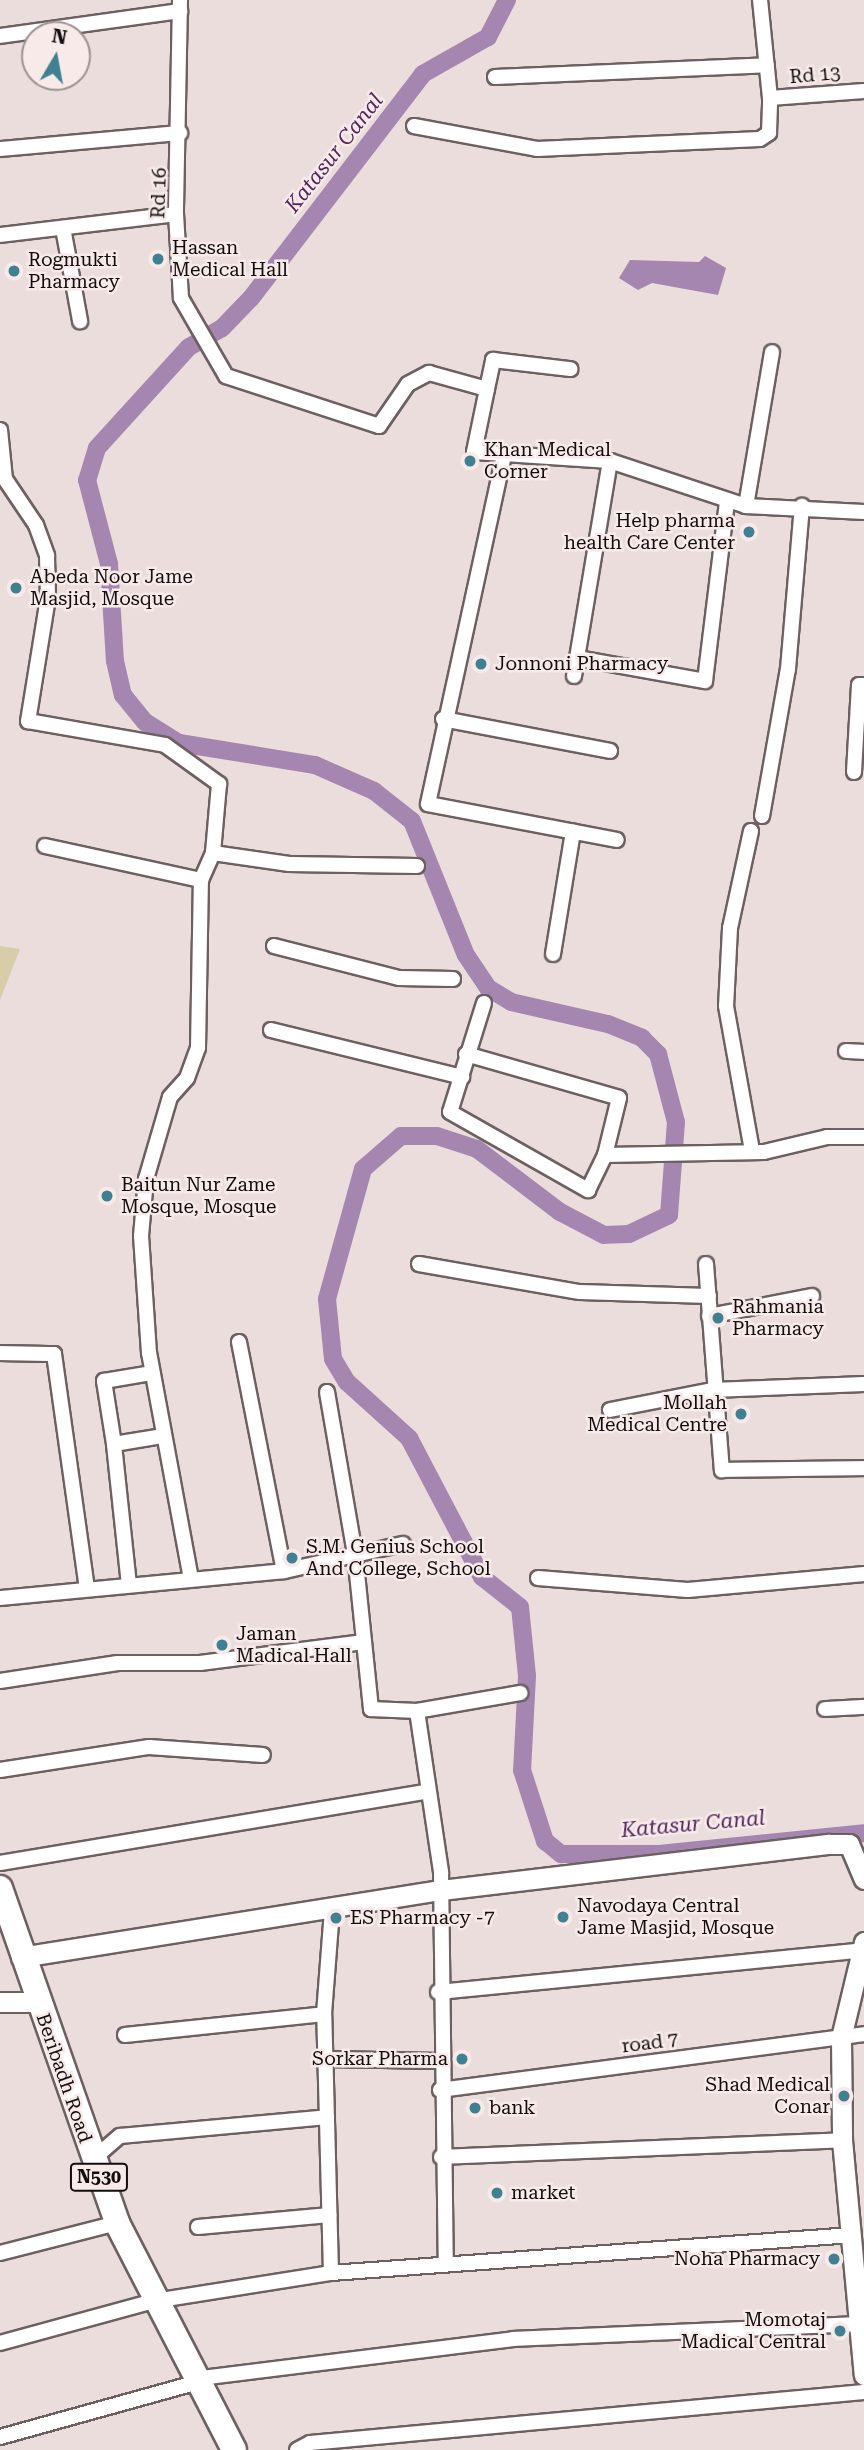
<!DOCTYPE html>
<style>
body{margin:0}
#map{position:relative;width:864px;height:2450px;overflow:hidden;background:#eadddc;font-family:"Roboto Serif",serif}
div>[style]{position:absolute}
.green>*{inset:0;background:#d9cca9}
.water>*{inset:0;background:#a586b1}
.canal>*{height:18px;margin:-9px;padding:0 9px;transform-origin:9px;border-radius:9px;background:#a586b1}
.roads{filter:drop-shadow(2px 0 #6c6160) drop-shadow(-2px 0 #6c6160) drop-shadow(0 2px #6c6160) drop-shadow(0 -2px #6c6160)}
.street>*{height:14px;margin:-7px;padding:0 7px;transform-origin:7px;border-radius:7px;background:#fff}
.secondary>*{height:19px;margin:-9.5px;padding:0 9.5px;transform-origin:9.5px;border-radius:9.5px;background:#fff}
.highway>*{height:24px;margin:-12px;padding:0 12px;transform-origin:12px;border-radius:12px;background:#fff}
.dots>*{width:19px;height:19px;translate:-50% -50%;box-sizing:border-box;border:4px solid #f7eae9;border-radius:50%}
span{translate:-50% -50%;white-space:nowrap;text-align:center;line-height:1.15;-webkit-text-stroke:5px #f7eae9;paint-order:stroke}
.shield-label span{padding:2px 5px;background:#f7eae9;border:2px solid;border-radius:5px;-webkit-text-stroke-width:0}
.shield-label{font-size:18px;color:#120e0e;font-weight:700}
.street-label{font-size:19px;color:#120e0e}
.poi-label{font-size:19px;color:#120e0e}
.left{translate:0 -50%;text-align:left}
.right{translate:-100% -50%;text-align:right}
.water-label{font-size:21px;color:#50275e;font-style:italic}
.north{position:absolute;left:21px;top:21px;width:70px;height:70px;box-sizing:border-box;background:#f7eae9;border:2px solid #9b9291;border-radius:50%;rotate:10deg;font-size:19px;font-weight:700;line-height:28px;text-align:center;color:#120e0e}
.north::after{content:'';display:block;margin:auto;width:24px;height:32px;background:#3f8092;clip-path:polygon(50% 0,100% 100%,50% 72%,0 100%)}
</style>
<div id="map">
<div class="green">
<i style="clip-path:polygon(0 946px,20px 949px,0 1000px)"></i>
</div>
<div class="water">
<i style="clip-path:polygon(705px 256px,726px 268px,718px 295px,652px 283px,638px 290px,619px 278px,630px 260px,699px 262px)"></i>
</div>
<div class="canal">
<i style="left:507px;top:0;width:42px;rotate:117.2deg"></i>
<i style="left:488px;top:37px;width:75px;rotate:150.4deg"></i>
<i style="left:423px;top:74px;width:282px;rotate:127.5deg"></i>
<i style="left:251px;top:298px;width:42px;rotate:134deg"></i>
<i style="left:222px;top:328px;width:39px;rotate:150deg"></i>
<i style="left:188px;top:348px;width:135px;rotate:132.3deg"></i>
<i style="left:97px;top:448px;width:34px;rotate:107deg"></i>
<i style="left:87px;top:480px;width:87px;rotate:75.3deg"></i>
<i style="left:109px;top:564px;width:97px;rotate:86.5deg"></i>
<i style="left:115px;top:661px;width:35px;rotate:77deg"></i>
<i style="left:123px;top:695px;width:35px;rotate:51deg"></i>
<i style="left:145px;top:722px;width:40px;rotate:32deg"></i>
<i style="left:179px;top:743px;width:138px;rotate:9.2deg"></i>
<i style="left:315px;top:765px;width:64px;rotate:23.8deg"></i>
<i style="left:374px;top:791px;width:48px;rotate:38.3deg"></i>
<i style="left:412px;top:821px;width:144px;rotate:68.1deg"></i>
<i style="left:466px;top:955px;width:40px;rotate:56deg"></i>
<i style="left:488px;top:988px;width:27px;rotate:31deg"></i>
<i style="left:511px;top:1002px;width:99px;rotate:12.8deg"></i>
<i style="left:608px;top:1024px;width:37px;rotate:22deg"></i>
<i style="left:642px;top:1038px;width:23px;rotate:45deg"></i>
<i style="left:658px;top:1054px;width:70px;rotate:75.2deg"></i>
<i style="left:676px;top:1122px;width:93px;rotate:94.3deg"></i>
<i style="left:669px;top:1215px;width:44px;rotate:154.6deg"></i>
<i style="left:629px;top:1234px;width:25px;rotate:178deg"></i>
<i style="left:604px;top:1235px;width:50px;rotate:-152.4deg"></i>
<i style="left:560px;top:1212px;width:104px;rotate:-142.8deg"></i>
<i style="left:477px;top:1149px;width:42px;rotate:-162deg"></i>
<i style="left:437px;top:1136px;width:36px;rotate:180deg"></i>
<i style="left:401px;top:1136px;width:50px;rotate:139deg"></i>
<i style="left:363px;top:1169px;width:135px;rotate:105.5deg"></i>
<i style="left:327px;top:1299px;width:60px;rotate:84.3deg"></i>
<i style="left:333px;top:1359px;width:27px;rotate:59deg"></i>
<i style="left:347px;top:1382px;width:84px;rotate:42.1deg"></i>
<i style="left:409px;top:1438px;width:157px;rotate:62.3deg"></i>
<i style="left:482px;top:1577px;width:48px;rotate:38.3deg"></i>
<i style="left:520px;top:1607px;width:69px;rotate:84.2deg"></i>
<i style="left:527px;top:1676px;width:94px;rotate:93deg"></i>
<i style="left:522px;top:1770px;width:75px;rotate:72.1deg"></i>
<i style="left:545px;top:1841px;width:21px;rotate:39deg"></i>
<i style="left:561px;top:1854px;width:98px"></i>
<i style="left:659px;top:1854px;width:206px;rotate:-5.8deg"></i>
</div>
<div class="roads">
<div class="street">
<i style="left:180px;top:0;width:214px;rotate:91.1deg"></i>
<i style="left:176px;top:214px;width:84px;rotate:86.6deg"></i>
<i style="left:181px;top:298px;width:90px;rotate:60deg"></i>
<i style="left:226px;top:376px;width:161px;rotate:18.1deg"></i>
<i style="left:379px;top:426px;width:51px;rotate:-55.4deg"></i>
<i style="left:408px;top:384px;width:24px;rotate:-28deg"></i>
<i style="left:429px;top:373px;width:60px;rotate:15.4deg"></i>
<i style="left:487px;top:389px;width:64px;rotate:101.7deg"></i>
<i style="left:474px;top:452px;width:136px;rotate:3.8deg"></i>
<i style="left:610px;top:461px;width:143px;rotate:18.3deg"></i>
<i style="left:746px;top:506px;width:118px;rotate:2.9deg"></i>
<i style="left:0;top:36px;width:182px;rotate:-7.9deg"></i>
<i style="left:495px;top:77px;width:272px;rotate:-2.5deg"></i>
<i style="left:770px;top:98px;width:94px;rotate:-4.3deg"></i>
<i style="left:414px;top:126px;width:125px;rotate:10.6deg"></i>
<i style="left:537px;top:149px;width:223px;rotate:-2.6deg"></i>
<i style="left:760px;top:139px;width:11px;rotate:-34deg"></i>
<i style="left:769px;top:133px;width:35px;rotate:-88deg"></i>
<i style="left:770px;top:98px;width:99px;rotate:-95.8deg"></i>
<i style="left:0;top:149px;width:181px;rotate:-5.1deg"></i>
<i style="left:63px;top:228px;width:95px;rotate:79.6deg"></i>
<i style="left:0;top:235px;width:177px;rotate:-6.8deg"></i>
<i style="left:487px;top:389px;width:30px;rotate:-78deg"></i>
<i style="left:493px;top:360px;width:78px;rotate:6.7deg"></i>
<i style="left:0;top:430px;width:49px;rotate:84.2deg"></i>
<i style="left:5px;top:479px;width:55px;rotate:56deg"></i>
<i style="left:36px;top:525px;width:33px;rotate:70deg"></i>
<i style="left:47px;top:556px;width:42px;rotate:88.6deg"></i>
<i style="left:48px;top:598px;width:125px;rotate:99.2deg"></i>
<i style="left:28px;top:721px;width:139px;rotate:9.9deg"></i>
<i style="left:165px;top:745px;width:67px;rotate:35.8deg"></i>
<i style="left:219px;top:784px;width:69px;rotate:95deg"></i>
<i style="left:504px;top:455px;width:357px;rotate:102.3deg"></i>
<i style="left:428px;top:804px;width:192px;rotate:10.8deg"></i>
<i style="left:746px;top:506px;width:156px;rotate:-80.4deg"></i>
<i style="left:577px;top:658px;width:130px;rotate:10.2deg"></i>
<i style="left:705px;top:681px;width:181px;rotate:-83deg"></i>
<i style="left:574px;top:676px;width:218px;rotate:-80.5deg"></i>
<i style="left:443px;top:719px;width:170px;rotate:10.8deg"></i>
<i style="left:854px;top:772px;width:87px;rotate:-86.7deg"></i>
<i style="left:859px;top:685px;width:5px"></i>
<i style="left:762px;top:816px;width:149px;rotate:-80deg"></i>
<i style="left:788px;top:669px;width:164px;rotate:-85.1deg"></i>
<i style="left:751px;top:831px;width:99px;rotate:102.2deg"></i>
<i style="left:730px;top:928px;width:78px;rotate:92.9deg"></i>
<i style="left:726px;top:1006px;width:146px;rotate:79.8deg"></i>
<i style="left:45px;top:846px;width:160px;rotate:12.3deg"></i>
<i style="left:274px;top:946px;width:129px;rotate:14.4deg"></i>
<i style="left:399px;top:978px;width:54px;rotate:1.1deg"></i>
<i style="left:553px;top:954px;width:124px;rotate:-80.7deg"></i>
<i style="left:484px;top:1003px;width:114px;rotate:107.3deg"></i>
<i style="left:450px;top:1112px;width:159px;rotate:29.5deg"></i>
<i style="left:588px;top:1190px;width:39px;rotate:-64deg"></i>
<i style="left:605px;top:1155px;width:159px;rotate:-1.1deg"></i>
<i style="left:764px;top:1152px;width:65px;rotate:-13.4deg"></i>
<i style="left:827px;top:1137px;width:37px"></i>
<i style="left:271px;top:1030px;width:197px;rotate:13.8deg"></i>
<i style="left:846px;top:1051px;width:18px;rotate:3deg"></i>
<i style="left:466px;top:1054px;width:159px;rotate:16deg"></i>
<i style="left:619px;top:1098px;width:59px;rotate:103.8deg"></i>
<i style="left:419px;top:1264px;width:163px;rotate:9.9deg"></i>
<i style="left:580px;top:1292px;width:129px;rotate:1.8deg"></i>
<i style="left:706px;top:1264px;width:207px;rotate:85.6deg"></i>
<i style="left:722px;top:1470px;width:142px;rotate:-0.8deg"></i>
<i style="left:709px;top:1316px;width:105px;rotate:-11deg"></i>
<i style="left:239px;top:1342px;width:233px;rotate:78.9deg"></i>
<i style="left:0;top:1353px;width:54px;rotate:1.1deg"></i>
<i style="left:54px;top:1354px;width:237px;rotate:82deg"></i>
<i style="left:327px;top:1392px;width:164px;rotate:80.2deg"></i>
<i style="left:355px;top:1554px;width:156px;rotate:84.1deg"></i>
<i style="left:371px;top:1709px;width:46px;rotate:2.5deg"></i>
<i style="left:417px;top:1711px;width:163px;rotate:81.5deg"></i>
<i style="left:441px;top:1872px;width:391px;rotate:89.3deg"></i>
<i style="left:610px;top:1410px;width:105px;rotate:-11deg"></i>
<i style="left:713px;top:1390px;width:151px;rotate:-2.3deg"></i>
<i style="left:114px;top:1444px;width:64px;rotate:-99deg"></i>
<i style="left:104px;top:1381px;width:49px;rotate:-9.5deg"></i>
<i style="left:538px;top:1578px;width:150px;rotate:4.6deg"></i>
<i style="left:688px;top:1590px;width:177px;rotate:-5.2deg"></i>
<i style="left:191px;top:1579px;width:230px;rotate:-100.5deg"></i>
<i style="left:149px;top:1353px;width:117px;rotate:-93.9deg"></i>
<i style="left:141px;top:1236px;width:57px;rotate:-85deg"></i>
<i style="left:146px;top:1179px;width:85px;rotate:-73.7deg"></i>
<i style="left:170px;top:1097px;width:25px;rotate:-48deg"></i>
<i style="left:187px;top:1078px;width:32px;rotate:-70deg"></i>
<i style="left:198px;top:1048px;width:168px;rotate:-89deg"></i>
<i style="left:201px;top:880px;width:30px;rotate:-66deg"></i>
<i style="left:213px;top:853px;width:77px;rotate:8.2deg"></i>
<i style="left:289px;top:864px;width:128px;rotate:0.9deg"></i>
<i style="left:129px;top:1585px;width:142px;rotate:-96.1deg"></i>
<i style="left:114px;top:1444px;width:50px;rotate:-9.3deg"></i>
<i style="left:0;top:1598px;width:285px;rotate:-5.4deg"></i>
<i style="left:284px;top:1571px;width:122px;rotate:-12.8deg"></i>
<i style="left:0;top:1681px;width:119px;rotate:-8.7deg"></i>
<i style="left:118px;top:1663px;width:82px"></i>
<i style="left:200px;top:1663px;width:165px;rotate:-7.3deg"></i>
<i style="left:825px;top:1709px;width:39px;rotate:-3deg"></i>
<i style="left:417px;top:1711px;width:105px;rotate:-9.9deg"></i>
<i style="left:0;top:1770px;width:151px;rotate:-8.8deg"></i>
<i style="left:149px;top:1747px;width:114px;rotate:4deg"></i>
<i style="left:0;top:1863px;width:431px;rotate:-9.5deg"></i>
<i style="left:438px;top:1992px;width:428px;rotate:-5.6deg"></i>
<i style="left:125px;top:2035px;width:200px;rotate:-6deg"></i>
<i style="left:325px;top:2059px;width:114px;rotate:1deg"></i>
<i style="left:440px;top:2090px;width:428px;rotate:-7.5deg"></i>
<i style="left:441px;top:2157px;width:401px;rotate:-2.4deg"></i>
<i style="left:92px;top:2160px;width:37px;rotate:-41deg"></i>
<i style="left:120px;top:2136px;width:208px;rotate:-5.2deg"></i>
<i style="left:198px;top:2227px;width:132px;rotate:-5.2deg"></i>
<i style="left:0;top:2253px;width:121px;rotate:-14.4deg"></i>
<i style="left:331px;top:2273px;width:259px;rotate:-91.5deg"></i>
<i style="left:324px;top:2014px;width:105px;rotate:-85.6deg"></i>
<i style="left:0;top:2343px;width:160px;rotate:-15.3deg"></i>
<i style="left:154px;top:2301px;width:179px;rotate:-9deg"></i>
<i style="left:331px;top:2273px;width:522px;rotate:-4.17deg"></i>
<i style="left:193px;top:2379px;width:322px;rotate:-7.1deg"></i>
<i style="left:513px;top:2339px;width:345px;rotate:-2.5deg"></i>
<i style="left:0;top:2437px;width:202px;rotate:-15.5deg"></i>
<i style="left:297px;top:2450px;width:15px;rotate:-28deg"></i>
<i style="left:310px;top:2443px;width:556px;rotate:-5.26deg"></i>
</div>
<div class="secondary">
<i style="left:864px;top:1942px;width:99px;rotate:103.5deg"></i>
<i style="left:841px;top:2038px;width:102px;rotate:89.4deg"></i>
<i style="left:842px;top:2140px;width:236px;rotate:84.7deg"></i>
<i style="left:21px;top:1957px;width:425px;rotate:-9.1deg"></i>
<i style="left:441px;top:1890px;width:391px;rotate:-6.8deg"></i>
<i style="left:829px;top:1844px;width:20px"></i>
<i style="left:849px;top:1844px;width:38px;rotate:67deg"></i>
<i style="left:0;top:2002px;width:38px"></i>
</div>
<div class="highway">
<i style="left:0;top:1888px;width:355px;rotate:70.7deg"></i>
<i style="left:117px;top:2223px;width:255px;rotate:62.7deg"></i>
</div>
</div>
<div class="dots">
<i style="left:158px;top:259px;background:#3f8092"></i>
<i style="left:14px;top:271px;background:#3f8092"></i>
<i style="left:470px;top:461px;background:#3f8092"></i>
<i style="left:749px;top:532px;background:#3f8092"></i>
<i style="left:16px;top:588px;background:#3f8092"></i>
<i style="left:481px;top:664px;background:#3f8092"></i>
<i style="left:107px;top:1196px;background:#3f8092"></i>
<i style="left:718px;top:1318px;background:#3f8092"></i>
<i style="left:741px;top:1414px;background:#3f8092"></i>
<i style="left:292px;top:1558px;background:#3f8092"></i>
<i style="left:222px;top:1645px;background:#3f8092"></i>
<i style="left:563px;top:1917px;background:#3f8092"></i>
<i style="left:336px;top:1918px;background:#3f8092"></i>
<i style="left:462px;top:2059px;background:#3f8092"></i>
<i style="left:844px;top:2096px;background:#3f8092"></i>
<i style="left:475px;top:2108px;background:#3f8092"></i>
<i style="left:497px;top:2193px;background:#3f8092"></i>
<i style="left:834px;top:2259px;background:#3f8092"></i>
<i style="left:840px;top:2331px;background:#3f8092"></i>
</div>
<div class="shield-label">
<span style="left:99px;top:2177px">N530</span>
</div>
<div class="street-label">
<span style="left:815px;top:75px;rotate:-5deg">Rd 13</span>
<span style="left:159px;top:193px;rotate:-88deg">Rd 16</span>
<span style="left:650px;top:2043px;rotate:-7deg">road 7</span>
<span style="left:64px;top:2078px;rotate:71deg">Beribadh Road</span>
</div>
<div class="poi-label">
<span class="left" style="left:172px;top:259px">Hassan<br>Medical Hall</span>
<span class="left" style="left:28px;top:271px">Rogmukti<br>Pharmacy</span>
<span class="left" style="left:484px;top:461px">Khan Medical<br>Corner</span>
<span class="right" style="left:735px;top:532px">Help pharma<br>health Care Center</span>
<span class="left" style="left:30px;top:588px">Abeda Noor Jame<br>Masjid, Mosque</span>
<span class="left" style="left:495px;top:664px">Jonnoni Pharmacy</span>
<span class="left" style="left:121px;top:1196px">Baitun Nur Zame<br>Mosque, Mosque</span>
<span class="left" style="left:732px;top:1318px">Rahmania<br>Pharmacy</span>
<span class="right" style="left:727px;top:1414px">Mollah<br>Medical Centre</span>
<span class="left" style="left:306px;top:1558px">S.M. Genius School<br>And College, School</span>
<span class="left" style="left:236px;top:1645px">Jaman<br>Madical Hall</span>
<span class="left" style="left:577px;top:1917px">Navodaya Central<br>Jame Masjid, Mosque</span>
<span class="left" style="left:350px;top:1918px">ES Pharmacy -7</span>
<span class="right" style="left:448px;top:2059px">Sorkar Pharma</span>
<span class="right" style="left:830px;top:2096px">Shad Medical<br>Conar</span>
<span class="left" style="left:489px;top:2108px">bank</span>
<span class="left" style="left:511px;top:2193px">market</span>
<span class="right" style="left:820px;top:2259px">Noha Pharmacy</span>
<span class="right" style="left:826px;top:2331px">Momotaj<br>Madical Central</span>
</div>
<div class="water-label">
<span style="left:334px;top:153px;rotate:-52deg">Katasur Canal</span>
<span style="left:693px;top:1824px;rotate:-5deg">Katasur Canal</span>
</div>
<div class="north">N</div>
</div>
